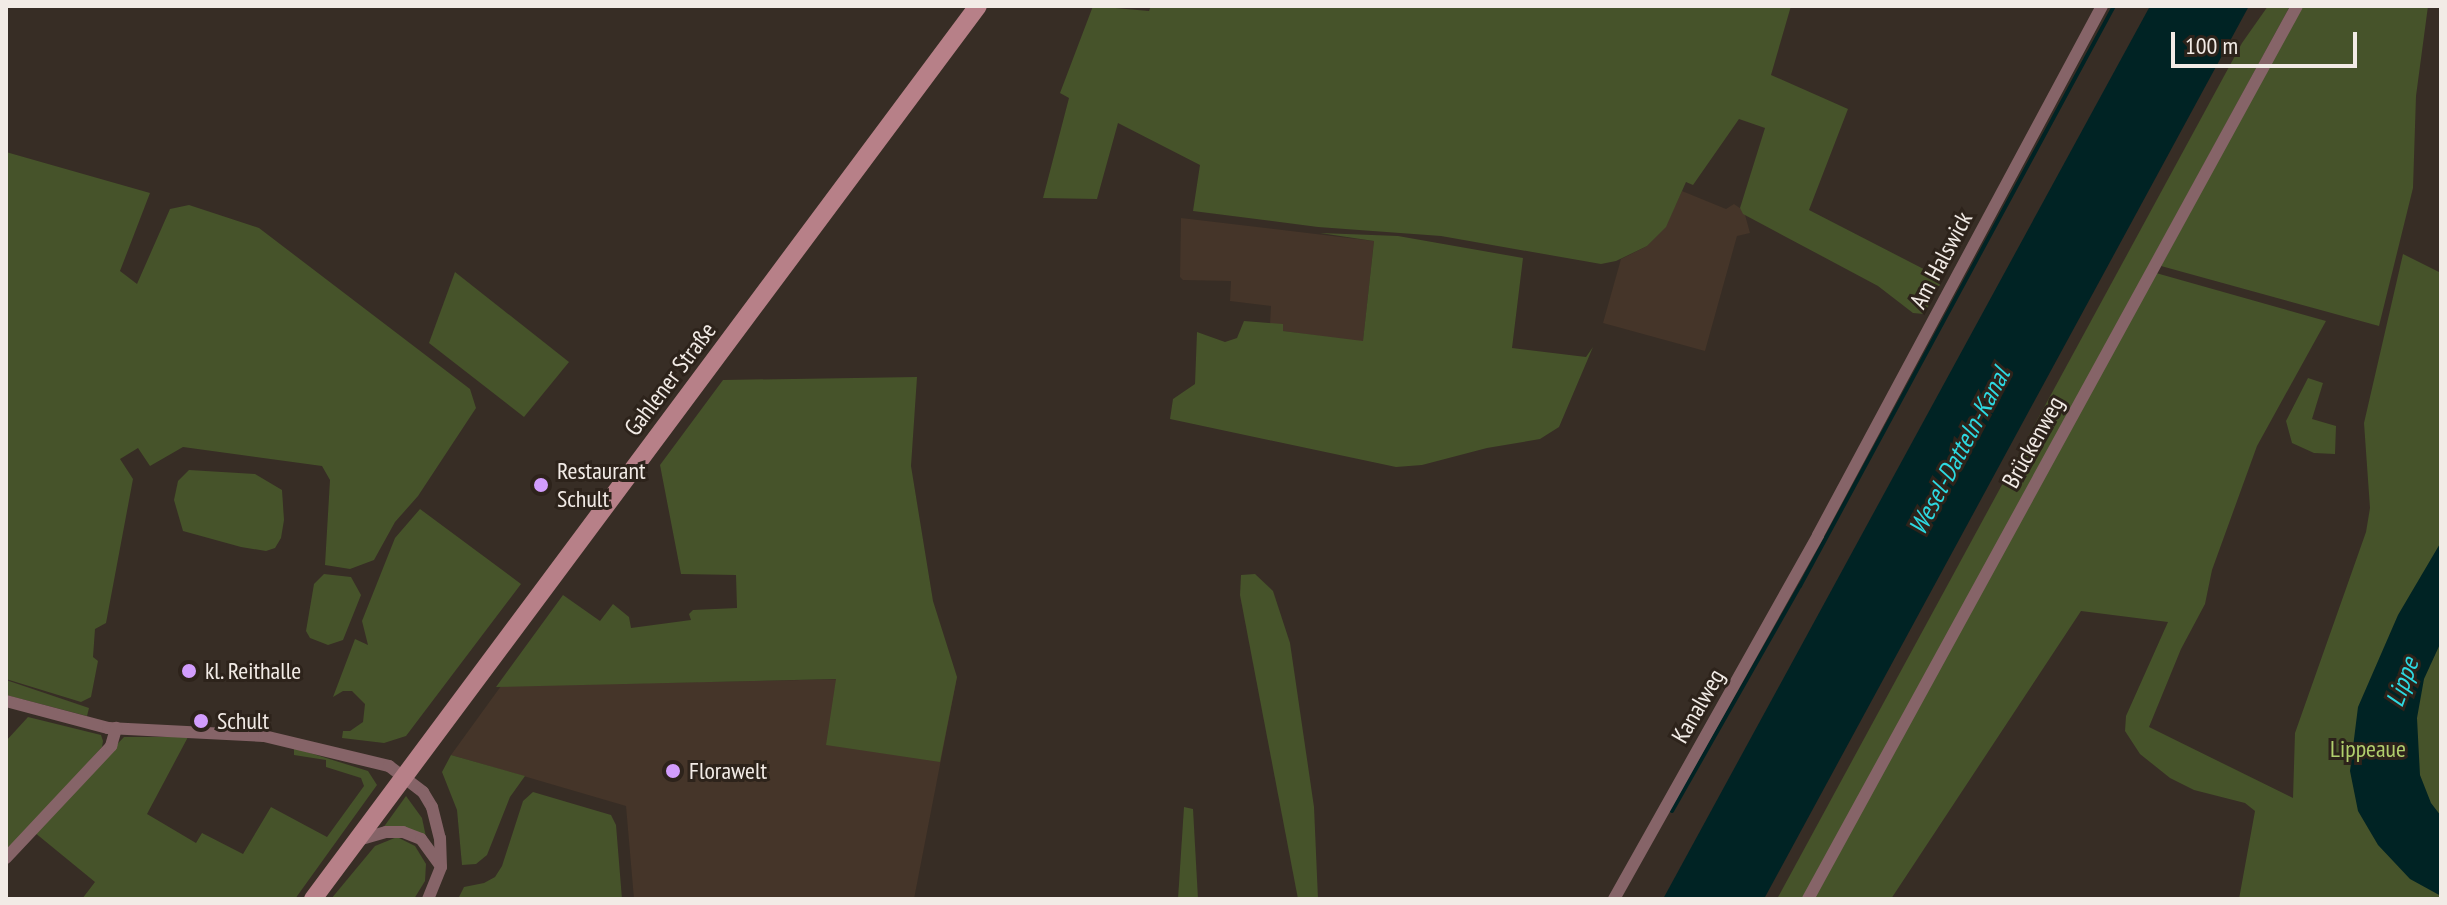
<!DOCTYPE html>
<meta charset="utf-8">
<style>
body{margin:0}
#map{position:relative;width:2447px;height:905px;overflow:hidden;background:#372d25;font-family:"PT Sans Narrow",sans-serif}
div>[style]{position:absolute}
.built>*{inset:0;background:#453529}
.green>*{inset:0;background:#46532a}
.water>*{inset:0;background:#002324}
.stream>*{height:4px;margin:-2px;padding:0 2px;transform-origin:2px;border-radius:2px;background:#002324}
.street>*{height:12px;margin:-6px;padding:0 6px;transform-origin:6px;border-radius:6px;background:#866468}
.secondary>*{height:18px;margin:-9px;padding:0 9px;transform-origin:9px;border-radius:9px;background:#b78088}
.dots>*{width:22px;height:22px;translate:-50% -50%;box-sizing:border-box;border:4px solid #2d231b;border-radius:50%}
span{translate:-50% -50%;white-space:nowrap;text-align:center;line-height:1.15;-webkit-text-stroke:6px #2d231b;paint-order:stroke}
.street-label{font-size:24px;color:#f2ebe6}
.poi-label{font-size:24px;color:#f2ebe6}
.left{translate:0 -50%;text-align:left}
.park-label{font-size:24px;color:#b1cf6d}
.water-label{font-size:26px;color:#2dd9e1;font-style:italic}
.frame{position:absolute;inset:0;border:8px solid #f2ebe6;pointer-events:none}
.scale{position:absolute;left:2171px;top:32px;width:186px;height:36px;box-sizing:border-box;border:4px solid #f2ebe6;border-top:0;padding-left:10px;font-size:24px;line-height:28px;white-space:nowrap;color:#f2ebe6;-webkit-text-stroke:6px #2d231b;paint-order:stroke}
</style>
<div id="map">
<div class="built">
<i style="clip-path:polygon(1682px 191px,1726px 209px,1734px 204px,1744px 211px,1750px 233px,1737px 236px,1705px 351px,1603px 323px,1621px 259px,1647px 246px,1665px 227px)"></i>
<i style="clip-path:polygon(1181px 218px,1374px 241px,1363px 342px,1283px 331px,1282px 325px,1270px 324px,1271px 306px,1230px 301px,1231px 281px,1183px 280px,1180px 277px)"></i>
<i style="clip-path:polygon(957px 677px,914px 899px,634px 899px,626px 806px,451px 755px,501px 686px)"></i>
</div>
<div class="green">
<i style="clip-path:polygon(1093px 6px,1149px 11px,1151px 6px,1791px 6px,1771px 75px,1848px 109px,1809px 210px,1943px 279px,1924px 314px,1913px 313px,1878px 286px,1743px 214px,1740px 208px,1765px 128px,1739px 119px,1693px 185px,1686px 182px,1666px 227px,1647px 246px,1616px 261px,1601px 264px,1441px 236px,1318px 227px,1193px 211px,1200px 165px,1118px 123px,1097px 199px,1043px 198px,1069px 98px,1060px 93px)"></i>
<i style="clip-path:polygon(2268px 6px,2290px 6px,1804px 899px,1777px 899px,2242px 43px)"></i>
<i style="clip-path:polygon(2302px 6px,2428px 6px,2416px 96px,2413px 188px,2379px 326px,2161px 266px)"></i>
<i style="clip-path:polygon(6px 152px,150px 193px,120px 271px,137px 284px,170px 209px,189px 205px,259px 228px,470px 389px,476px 408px,418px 496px,395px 522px,374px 560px,350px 569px,325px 565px,330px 480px,322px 466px,183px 447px,150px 466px,138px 448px,120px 459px,133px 479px,106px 623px,95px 629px,93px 657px,98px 661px,91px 697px,81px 702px,6px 679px)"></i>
<i style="clip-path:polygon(1320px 233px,1398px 236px,1523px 258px,1512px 348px,1586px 357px,1593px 347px,1559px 427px,1540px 439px,1487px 448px,1422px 465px,1396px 467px,1170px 419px,1173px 399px,1195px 384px,1197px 332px,1225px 342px,1237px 338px,1244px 321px,1283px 324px,1283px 331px,1363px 341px,1374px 241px)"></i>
<i style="clip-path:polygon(2403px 254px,2441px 273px,2441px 899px,2239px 899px,2255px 811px,2245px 803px,2194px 790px,2170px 778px,2140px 754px,2125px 731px,2126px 716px,2168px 622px,2081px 611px,1891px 899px,1814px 899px,2156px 273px,2326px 321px,2257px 446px,2212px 570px,2205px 604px,2181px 649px,2149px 727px,2293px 798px,2295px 733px,2366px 532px,2370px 508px,2364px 423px)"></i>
<i style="clip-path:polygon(455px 272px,569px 362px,524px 417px,429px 343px)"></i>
<i style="clip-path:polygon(917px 377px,911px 466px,933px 601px,957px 677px,940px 762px,826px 745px,836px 679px,496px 687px,563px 595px,600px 621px,613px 604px,629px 617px,631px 628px,691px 620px,689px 614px,693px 610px,737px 608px,736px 575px,681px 574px,660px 465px,723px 380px)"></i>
<i style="clip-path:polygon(2308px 378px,2323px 383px,2312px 419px,2336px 426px,2335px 454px,2314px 453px,2292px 443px,2286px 421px)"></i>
<i style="clip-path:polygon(189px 470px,255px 474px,282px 490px,284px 520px,281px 538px,275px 548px,266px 551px,241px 547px,183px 531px,174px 500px,178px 481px)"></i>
<i style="clip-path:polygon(420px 509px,521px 584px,406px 736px,384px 743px,342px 738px,343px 731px,350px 731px,363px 722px,365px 704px,352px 691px,343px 691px,333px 697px,355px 639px,368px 645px,362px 621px,395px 538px)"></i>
<i style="clip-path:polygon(324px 574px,351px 577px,361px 595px,343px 640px,328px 645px,310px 638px,306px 631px,314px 584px)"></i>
<i style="clip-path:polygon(1255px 574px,1273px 591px,1290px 643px,1314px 807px,1318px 899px,1298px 899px,1240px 595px,1241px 575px)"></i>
<i style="clip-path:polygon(6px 680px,89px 708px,87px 716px,6px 695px)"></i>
<i style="clip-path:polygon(28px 717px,101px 735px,103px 741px,102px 747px,6px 854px,6px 741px)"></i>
<i style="clip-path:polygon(124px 737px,188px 737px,147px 814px,196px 843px,202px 833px,243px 854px,271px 807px,327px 837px,364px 786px,361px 778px,326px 767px,326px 760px,294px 755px,294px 748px,368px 771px,377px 785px,295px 899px,82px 899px,95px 882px,34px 832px)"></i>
<i style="clip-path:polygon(451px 755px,525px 776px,510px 797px,487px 855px,476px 864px,462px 865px,457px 810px,442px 772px)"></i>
<i style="clip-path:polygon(533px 792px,611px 815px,616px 825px,622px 899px,458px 899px,464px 887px,484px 883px,495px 877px,502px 866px,523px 801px)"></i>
<i style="clip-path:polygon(406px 796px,422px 818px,426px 837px,383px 828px)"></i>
<i style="clip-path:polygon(1184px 807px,1193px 809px,1198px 899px,1178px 899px)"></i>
<i style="clip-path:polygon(397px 837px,415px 846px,426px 864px,425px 881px,414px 899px,331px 899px,375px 846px)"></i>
</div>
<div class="water">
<i style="clip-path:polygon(2150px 6px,2249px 6px,1764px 899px,1663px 899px)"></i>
<i style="clip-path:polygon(2441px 542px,2441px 642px,2424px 679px,2417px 718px,2420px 775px,2431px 803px,2441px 816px,2441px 896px,2410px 879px,2378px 845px,2358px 811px,2350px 771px,2358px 707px,2398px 615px)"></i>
</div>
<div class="stream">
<i style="left:1672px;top:811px;width:259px;rotate:-60.4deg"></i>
<i style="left:1800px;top:586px;width:660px;rotate:-61.57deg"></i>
</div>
<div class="street">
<i style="left:6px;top:701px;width:106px;rotate:14.8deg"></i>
<i style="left:108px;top:728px;width:156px;rotate:2.9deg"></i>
<i style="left:264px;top:736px;width:129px;rotate:13.5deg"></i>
<i style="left:389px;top:766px;width:43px;rotate:37.4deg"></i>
<i style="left:423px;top:792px;width:17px;rotate:59deg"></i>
<i style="left:432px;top:807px;width:32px;rotate:76deg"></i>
<i style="left:440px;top:838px;width:29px;rotate:88deg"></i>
<i style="left:441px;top:867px;width:35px;rotate:112deg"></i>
<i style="left:358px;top:840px;width:29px;rotate:-16deg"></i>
<i style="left:386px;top:832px;width:17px"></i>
<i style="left:403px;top:832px;width:19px;rotate:21deg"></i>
<i style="left:421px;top:839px;width:31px;rotate:54deg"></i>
<i style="left:6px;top:858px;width:154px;rotate:-46.8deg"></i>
<i style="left:111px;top:746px;width:19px;rotate:-74deg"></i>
<i style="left:1614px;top:899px;width:417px;rotate:-60.7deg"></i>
<i style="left:1818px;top:535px;width:600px;rotate:-61.77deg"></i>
<i style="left:1808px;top:899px;width:1018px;rotate:-61.3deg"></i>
</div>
<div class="secondary">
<i style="left:313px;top:899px;width:1113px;rotate:-53.33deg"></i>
</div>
<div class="dots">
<i style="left:541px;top:485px;background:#d29dfd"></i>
<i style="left:189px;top:671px;background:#d29dfd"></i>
<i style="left:201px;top:721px;background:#d29dfd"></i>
<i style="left:673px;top:771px;background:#d29dfd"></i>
</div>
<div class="street-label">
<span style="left:1941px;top:260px;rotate:-62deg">Am Halswick</span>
<span style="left:670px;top:379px;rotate:-53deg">Gahlener Straße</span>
<span style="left:2033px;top:442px;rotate:-61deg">Brückenweg</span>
<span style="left:1698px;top:706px;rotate:-60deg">Kanalweg</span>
</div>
<div class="poi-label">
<span class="left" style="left:557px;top:485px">Restaurant<br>Schult</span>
<span class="left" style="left:205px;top:671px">kl. Reithalle</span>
<span class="left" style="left:217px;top:721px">Schult</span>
<span class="left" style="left:689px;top:771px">Florawelt</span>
</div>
<div class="park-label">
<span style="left:2368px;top:749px">Lippeaue</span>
</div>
<div class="water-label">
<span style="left:1959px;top:451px;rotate:-62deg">Wesel-Datteln-Kanal</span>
<span style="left:2402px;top:682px;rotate:-70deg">Lippe</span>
</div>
<div class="frame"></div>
<div class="scale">100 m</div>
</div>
